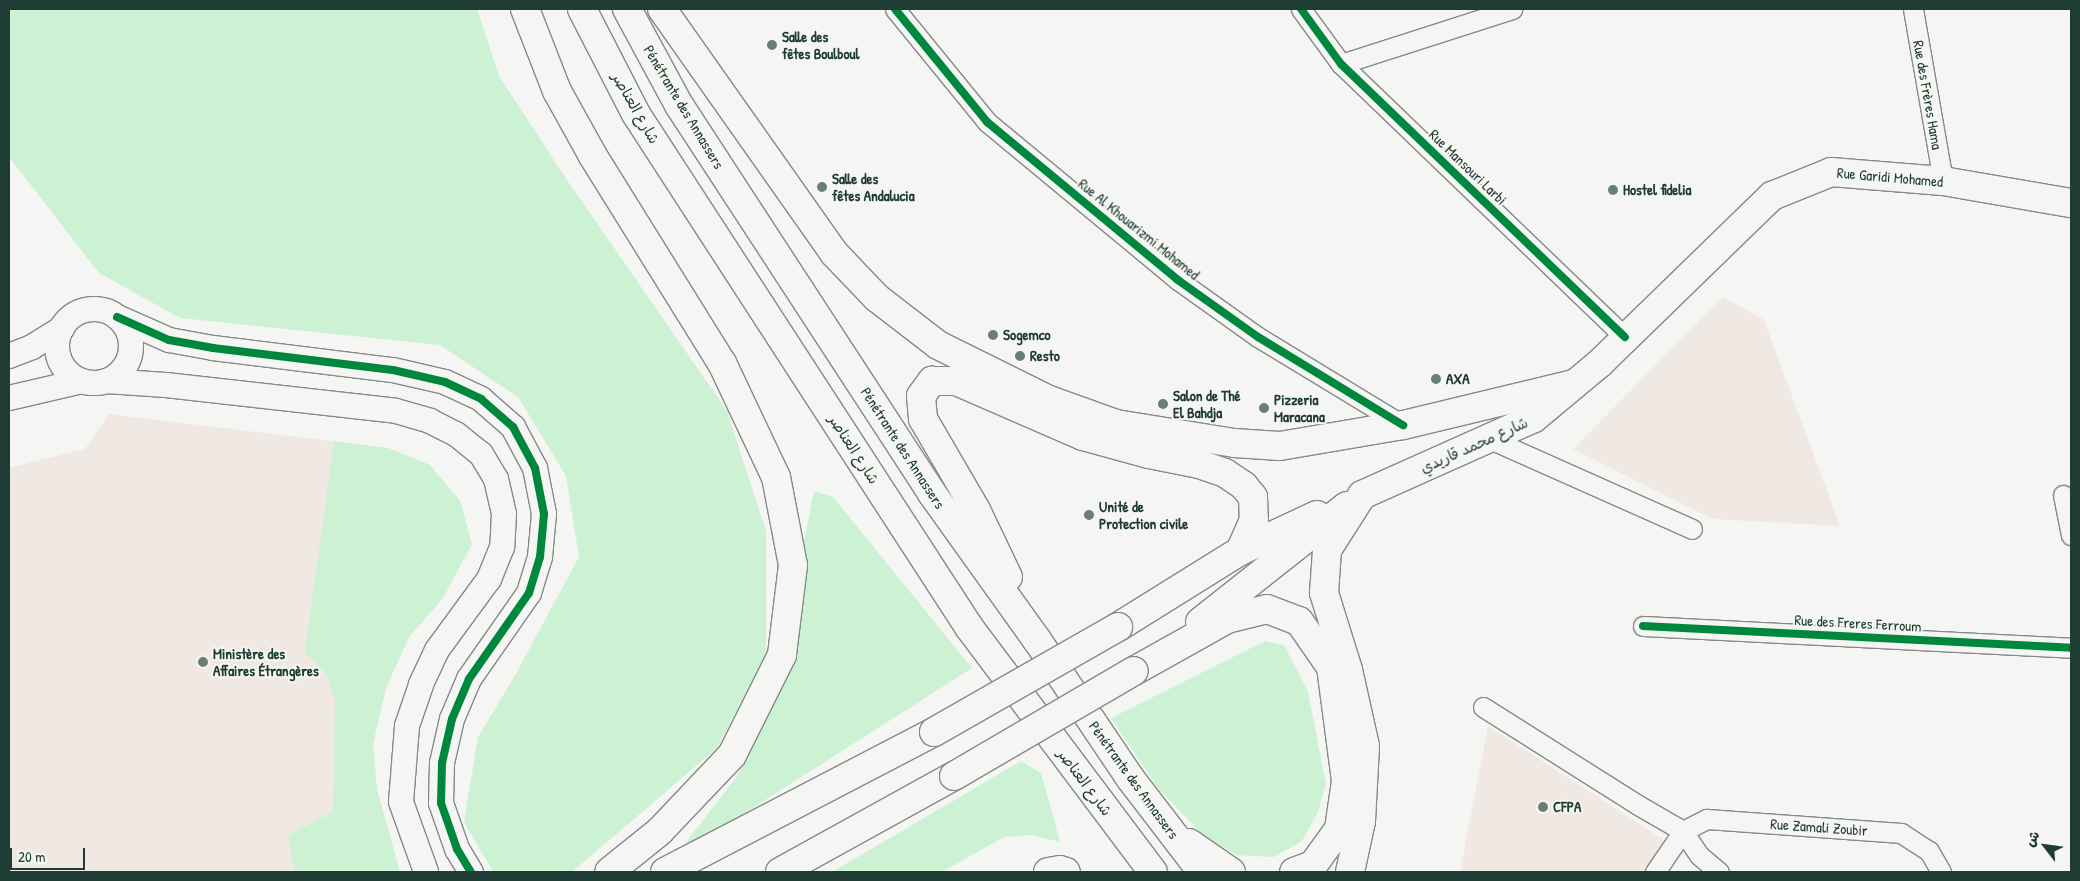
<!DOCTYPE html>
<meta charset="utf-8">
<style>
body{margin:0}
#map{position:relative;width:2080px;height:881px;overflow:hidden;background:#f5f5f3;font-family:"Patrick Hand","Playpen Sans Arabic",sans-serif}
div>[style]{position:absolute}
.built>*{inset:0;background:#f0e8e2}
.green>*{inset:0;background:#cdf2d3}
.roads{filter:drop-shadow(1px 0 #858a88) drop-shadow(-1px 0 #858a88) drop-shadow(0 1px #858a88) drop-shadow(0 -1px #858a88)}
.minor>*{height:19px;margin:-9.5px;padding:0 9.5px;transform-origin:9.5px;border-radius:9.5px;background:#f5f5f3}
.tertiary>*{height:24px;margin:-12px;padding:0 12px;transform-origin:12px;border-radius:12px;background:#f5f5f3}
.tertiary>.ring{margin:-12px;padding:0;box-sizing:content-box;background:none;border:24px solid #f5f5f3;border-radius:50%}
.secondary>*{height:28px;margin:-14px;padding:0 14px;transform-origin:14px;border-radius:14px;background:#f5f5f3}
.trunk>*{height:28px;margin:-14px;padding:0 14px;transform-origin:14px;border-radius:14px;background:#f5f5f3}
.bridges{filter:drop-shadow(1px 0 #858a88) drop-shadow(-1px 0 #858a88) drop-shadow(0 1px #858a88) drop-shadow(0 -1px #858a88)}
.trunk-bridge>*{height:28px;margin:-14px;padding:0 14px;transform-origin:14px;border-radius:14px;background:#f5f5f3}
.cycleway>*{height:8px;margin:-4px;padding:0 4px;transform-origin:4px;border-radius:4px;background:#00873e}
.dots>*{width:14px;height:14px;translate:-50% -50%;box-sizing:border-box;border:2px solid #f6f6f2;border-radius:50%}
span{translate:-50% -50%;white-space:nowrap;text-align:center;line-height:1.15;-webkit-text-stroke:4px #f6f6f2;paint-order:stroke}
.poi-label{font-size:15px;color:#1f3d34;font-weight:700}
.left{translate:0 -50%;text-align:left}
.street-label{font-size:15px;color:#1f3d34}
.frame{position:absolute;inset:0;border:10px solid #1f3d34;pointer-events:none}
.north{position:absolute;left:2020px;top:821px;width:50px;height:50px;-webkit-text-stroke:4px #f6f6f2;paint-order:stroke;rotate:300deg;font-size:14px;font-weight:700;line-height:20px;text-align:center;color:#1f3d34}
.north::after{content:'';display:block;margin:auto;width:18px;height:22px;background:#1f3d34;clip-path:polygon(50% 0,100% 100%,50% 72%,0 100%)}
.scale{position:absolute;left:10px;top:848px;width:75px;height:22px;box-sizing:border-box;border:2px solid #1f3d34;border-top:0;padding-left:6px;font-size:15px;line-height:18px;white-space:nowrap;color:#1f3d34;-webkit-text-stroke:4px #f6f6f2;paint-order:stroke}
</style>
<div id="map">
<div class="built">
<i style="clip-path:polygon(1723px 297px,1764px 320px,1840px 526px,1712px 519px,1573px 449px)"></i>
<i style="clip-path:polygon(109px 414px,388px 448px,430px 465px,460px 501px,472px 544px,443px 598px,409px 637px,386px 688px,373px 744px,377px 790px,400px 872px,9px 872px,9px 468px,85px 449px)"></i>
<i style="clip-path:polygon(1488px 726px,1666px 841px,1644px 872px,1460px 872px)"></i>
</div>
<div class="green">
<i style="clip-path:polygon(9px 9px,477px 9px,499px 76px,567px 180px,727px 411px,766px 531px,766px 654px,717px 748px,572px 872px,493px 872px,464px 822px,478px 737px,514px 677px,579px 557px,566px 476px,518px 397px,440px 345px,180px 318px,99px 273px,9px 157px)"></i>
<i style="clip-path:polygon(334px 441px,388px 448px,430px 465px,460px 501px,472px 544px,443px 598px,409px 637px,386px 688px,373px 744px,377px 790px,400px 872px,295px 872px,288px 835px,333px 812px,335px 697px,326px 675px,305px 652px)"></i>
<i style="clip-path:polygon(814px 491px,833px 497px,972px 668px,673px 859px,738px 775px,797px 652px,803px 547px)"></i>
<i style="clip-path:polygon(1265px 641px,1284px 645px,1308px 692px,1326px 784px,1318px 812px,1302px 841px,1274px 857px,1236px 855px,1202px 834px,1158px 788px,1111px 718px)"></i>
<i style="clip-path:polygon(1021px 761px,1041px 773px,1060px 842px,1032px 835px,1004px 837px,942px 872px,832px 872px)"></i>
</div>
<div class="roads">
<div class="minor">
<i style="left:895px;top:9px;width:146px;rotate:50.8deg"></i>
<i style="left:987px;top:122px;width:248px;rotate:39.6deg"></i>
<i style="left:1178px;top:280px;width:98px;rotate:35.5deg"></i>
<i style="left:1258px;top:337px;width:170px;rotate:31.3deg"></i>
<i style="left:1301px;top:9px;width:68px;rotate:54deg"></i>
<i style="left:1341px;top:64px;width:394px;rotate:43.9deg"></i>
<i style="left:1913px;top:9px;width:175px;rotate:80.1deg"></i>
<i style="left:1341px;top:64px;width:180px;rotate:-17.8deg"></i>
<i style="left:1490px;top:439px;width:221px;rotate:24deg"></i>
<i style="left:2063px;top:495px;width:41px;rotate:78.7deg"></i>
<i style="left:1643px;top:626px;width:429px;rotate:2.9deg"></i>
<i style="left:1483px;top:707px;width:183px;rotate:32.3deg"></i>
<i style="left:1638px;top:805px;width:52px;rotate:30deg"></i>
<i style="left:1683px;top:831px;width:50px;rotate:124.3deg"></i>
<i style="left:1719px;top:872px;width:26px;rotate:-140deg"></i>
<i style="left:1699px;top:855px;width:29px;rotate:-124deg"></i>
<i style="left:1683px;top:831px;width:27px;rotate:-27deg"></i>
<i style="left:1707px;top:819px;width:195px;rotate:4.1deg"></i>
<i style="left:1901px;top:833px;width:33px;rotate:33deg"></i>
<i style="left:1929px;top:851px;width:24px;rotate:60deg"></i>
</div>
<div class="tertiary">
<i class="ring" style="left:57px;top:309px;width:50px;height:50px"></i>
<i style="left:117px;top:317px;width:57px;rotate:23.9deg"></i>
<i style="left:169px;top:340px;width:45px;rotate:10.3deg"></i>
<i style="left:213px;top:348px;width:181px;rotate:7deg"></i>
<i style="left:393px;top:370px;width:53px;rotate:13deg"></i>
<i style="left:445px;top:382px;width:40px;rotate:25deg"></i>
<i style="left:481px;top:399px;width:43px;rotate:41.2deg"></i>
<i style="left:513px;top:427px;width:47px;rotate:61.8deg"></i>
<i style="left:535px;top:468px;width:47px;rotate:78.9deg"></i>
<i style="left:544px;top:514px;width:43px;rotate:95.3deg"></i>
<i style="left:540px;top:557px;width:38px;rotate:107deg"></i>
<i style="left:529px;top:593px;width:105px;rotate:124.9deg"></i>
<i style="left:469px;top:679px;width:43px;rotate:113deg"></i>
<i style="left:452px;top:719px;width:45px;rotate:102.8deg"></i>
<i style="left:442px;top:763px;width:40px;rotate:91.4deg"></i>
<i style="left:441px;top:803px;width:49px;rotate:70.8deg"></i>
<i style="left:457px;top:849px;width:27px;rotate:59deg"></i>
<i style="left:9px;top:356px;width:25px;rotate:-21deg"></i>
<i style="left:32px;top:347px;width:36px;rotate:-32deg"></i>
<i style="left:106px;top:381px;width:60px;rotate:3.8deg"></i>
<i style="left:166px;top:385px;width:231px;rotate:6.4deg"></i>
<i style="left:396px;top:411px;width:35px;rotate:16deg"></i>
<i style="left:430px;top:421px;width:29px;rotate:27deg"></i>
<i style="left:456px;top:434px;width:32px;rotate:39deg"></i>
<i style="left:481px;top:454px;width:29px;rotate:59deg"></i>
<i style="left:496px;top:479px;width:36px;rotate:77deg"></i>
<i style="left:504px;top:514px;width:33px;rotate:93deg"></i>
<i style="left:502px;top:547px;width:35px;rotate:112deg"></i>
<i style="left:489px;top:579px;width:88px;rotate:126.2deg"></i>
<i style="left:437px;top:650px;width:38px;rotate:115deg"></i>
<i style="left:421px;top:685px;width:43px;rotate:108.9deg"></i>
<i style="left:407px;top:726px;width:76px;rotate:94.5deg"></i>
<i style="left:401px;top:802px;width:74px;rotate:70.3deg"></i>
<i style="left:9px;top:398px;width:75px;rotate:-13.1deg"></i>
</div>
<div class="secondary">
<i style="left:1362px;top:495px;width:188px;rotate:-24.1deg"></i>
<i style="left:1534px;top:418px;width:86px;rotate:-39.8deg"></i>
<i style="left:1600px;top:363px;width:240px;rotate:-44.2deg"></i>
<i style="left:1772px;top:196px;width:64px;rotate:-22.1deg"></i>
<i style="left:1831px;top:172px;width:112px;rotate:4.6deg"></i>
<i style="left:1943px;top:181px;width:130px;rotate:9.8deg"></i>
</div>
<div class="trunk">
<i style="left:525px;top:9px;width:88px;rotate:68.7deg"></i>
<i style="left:557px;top:91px;width:74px;rotate:61deg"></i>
<i style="left:593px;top:156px;width:244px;rotate:58.1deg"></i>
<i style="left:722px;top:363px;width:126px;rotate:64.7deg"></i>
<i style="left:776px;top:477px;width:90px;rotate:79.1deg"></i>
<i style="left:793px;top:565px;width:91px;rotate:97deg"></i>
<i style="left:782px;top:655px;width:112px;rotate:116.6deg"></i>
<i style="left:732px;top:755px;width:105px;rotate:133.5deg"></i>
<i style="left:660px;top:831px;width:65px;rotate:141.2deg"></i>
<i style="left:582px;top:9px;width:118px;rotate:62.8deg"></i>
<i style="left:636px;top:114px;width:612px;rotate:57.01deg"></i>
<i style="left:969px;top:627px;width:306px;rotate:53.1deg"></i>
<i style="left:627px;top:9px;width:109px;rotate:61.6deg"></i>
<i style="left:679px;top:105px;width:462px;rotate:56.9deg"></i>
<i style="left:931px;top:492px;width:182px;rotate:54.4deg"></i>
<i style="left:1037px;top:640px;width:166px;rotate:56deg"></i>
<i style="left:1130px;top:778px;width:118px;rotate:52.5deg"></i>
<i style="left:662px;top:9px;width:299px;rotate:54.8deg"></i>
<i style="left:834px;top:253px;width:62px;rotate:46.3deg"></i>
<i style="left:877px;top:298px;width:77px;rotate:37.6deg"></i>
<i style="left:938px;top:345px;width:124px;rotate:26.4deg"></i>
<i style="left:1049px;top:400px;width:71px;rotate:19.7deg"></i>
<i style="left:1116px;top:424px;width:120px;rotate:9.1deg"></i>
<i style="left:1234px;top:443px;width:46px;rotate:3.7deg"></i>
<i style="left:1280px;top:446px;width:125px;rotate:-9.7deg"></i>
<i style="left:1403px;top:425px;width:176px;rotate:-13.5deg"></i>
<i style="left:1008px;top:577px;width:74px;rotate:-115.5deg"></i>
<i style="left:976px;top:510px;width:105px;rotate:-120.2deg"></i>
<i style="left:923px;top:419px;width:23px;rotate:-95deg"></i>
<i style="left:921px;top:396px;width:19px;rotate:-54deg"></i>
<i style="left:932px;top:381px;width:24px"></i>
<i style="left:956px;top:381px;width:138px;rotate:23.4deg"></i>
<i style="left:1083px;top:436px;width:68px;rotate:15.3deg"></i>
<i style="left:1149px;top:454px;width:51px;rotate:11.3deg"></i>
<i style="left:1199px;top:464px;width:28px;rotate:19deg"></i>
<i style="left:1225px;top:473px;width:23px;rotate:34deg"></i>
<i style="left:1244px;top:486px;width:14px;rotate:51deg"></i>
<i style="left:1253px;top:497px;width:23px;rotate:88deg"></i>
<i style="left:1254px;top:520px;width:34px;rotate:114deg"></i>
<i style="left:1200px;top:622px;width:187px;rotate:-38.3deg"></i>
<i style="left:1118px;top:627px;width:144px;rotate:-31.9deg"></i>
<i style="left:1240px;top:551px;width:85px;rotate:-25.1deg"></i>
<i style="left:1134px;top:671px;width:107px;rotate:-29.2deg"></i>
<i style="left:1227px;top:619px;width:41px;rotate:-14deg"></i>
<i style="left:1267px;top:609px;width:34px;rotate:21deg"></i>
<i style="left:1299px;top:621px;width:56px;rotate:55.2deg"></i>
<i style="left:1331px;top:667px;width:115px;rotate:82.5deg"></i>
<i style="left:1346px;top:781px;width:49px;rotate:98.3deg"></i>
<i style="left:1339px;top:829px;width:44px;rotate:125.8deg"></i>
<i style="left:1313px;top:865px;width:20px;rotate:160deg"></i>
<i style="left:1189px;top:843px;width:51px;rotate:34.6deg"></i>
<i style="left:665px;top:872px;width:303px;rotate:-27.5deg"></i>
<i style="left:780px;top:872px;width:199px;rotate:-28.9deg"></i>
<i style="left:1048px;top:872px;width:12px;rotate:-9deg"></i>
<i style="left:1060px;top:870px;width:6px;rotate:18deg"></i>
<i style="left:1350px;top:872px;width:52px;rotate:-77.8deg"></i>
<i style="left:1361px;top:821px;width:75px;rotate:-86.9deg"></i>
<i style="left:1365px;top:746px;width:78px;rotate:-102.6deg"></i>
<i style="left:1348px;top:670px;width:81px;rotate:-107.3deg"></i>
<i style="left:1324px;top:593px;width:43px;rotate:-86deg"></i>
<i style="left:1327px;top:550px;width:65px;rotate:-57.5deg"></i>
</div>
</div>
<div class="bridges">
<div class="trunk-bridge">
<i style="left:934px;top:732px;width:212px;rotate:-29.7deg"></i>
<i style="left:954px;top:776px;width:208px;rotate:-30.3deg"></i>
</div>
</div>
<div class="cycleway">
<i style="left:895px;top:9px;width:146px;rotate:50.8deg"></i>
<i style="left:987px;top:122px;width:248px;rotate:39.6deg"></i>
<i style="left:1178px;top:280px;width:98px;rotate:35.5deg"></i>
<i style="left:1258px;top:337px;width:170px;rotate:31.3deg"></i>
<i style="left:1301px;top:9px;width:68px;rotate:54deg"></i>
<i style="left:1341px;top:64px;width:394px;rotate:43.9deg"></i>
<i style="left:117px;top:317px;width:57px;rotate:23.9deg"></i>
<i style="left:169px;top:340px;width:45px;rotate:10.3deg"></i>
<i style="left:213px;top:348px;width:181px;rotate:7deg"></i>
<i style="left:393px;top:370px;width:53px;rotate:13deg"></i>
<i style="left:445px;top:382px;width:40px;rotate:25deg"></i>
<i style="left:481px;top:399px;width:43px;rotate:41.2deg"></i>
<i style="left:513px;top:427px;width:47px;rotate:61.8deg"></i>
<i style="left:535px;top:468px;width:47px;rotate:78.9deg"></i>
<i style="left:544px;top:514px;width:43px;rotate:95.3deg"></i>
<i style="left:540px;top:557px;width:38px;rotate:107deg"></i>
<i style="left:529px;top:593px;width:105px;rotate:124.9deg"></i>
<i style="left:469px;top:679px;width:43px;rotate:113deg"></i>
<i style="left:452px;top:719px;width:45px;rotate:102.8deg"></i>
<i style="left:442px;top:763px;width:40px;rotate:91.4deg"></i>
<i style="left:441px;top:803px;width:49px;rotate:70.8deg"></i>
<i style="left:457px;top:849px;width:27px;rotate:59deg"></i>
<i style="left:1643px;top:626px;width:429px;rotate:2.9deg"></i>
</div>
<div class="dots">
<i style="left:772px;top:45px;background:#6a7d77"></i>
<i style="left:822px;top:187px;background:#6a7d77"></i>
<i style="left:1613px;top:190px;background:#6a7d77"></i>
<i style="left:993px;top:335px;background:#6a7d77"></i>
<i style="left:1020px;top:356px;background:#6a7d77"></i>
<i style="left:1436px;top:379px;background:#6a7d77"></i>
<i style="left:1163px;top:404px;background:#6a7d77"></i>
<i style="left:1264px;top:408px;background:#6a7d77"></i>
<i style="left:1089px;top:515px;background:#6a7d77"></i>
<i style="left:203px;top:662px;background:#6a7d77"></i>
<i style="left:1543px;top:807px;background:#6a7d77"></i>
</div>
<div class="poi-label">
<span class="left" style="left:782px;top:45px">Salle des<br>fêtes Boulboul</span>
<span class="left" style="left:832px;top:187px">Salle des<br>fêtes Andalucia</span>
<span class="left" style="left:1623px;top:190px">Hostel fidelia</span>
<span class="left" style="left:1003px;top:335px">Sogemco</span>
<span class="left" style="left:1030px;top:356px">Resto</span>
<span class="left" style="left:1446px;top:379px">AXA</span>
<span class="left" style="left:1173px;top:404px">Salon de Thé<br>El Bahdja</span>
<span class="left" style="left:1274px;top:408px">Pizzeria<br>Maracana</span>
<span class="left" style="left:1099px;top:515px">Unité de<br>Protection civile</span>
<span class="left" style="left:213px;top:662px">Ministère des<br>Affaires Étrangères</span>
<span class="left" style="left:1553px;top:807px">CFPA</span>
</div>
<div class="street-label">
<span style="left:1928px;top:95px;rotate:80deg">Rue des Frères Hama</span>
<span style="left:684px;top:107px;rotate:59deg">Pénétrante des Annassers</span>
<span style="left:636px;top:108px;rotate:60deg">شارع العناصر</span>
<span style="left:1468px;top:167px;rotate:44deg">Rue Mansouri Larbi</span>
<span style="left:1890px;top:177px;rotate:5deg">Rue Garidi Mohamed</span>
<span style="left:1139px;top:229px;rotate:39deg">Rue Al Khouarizmi Mohamed</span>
<span style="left:1474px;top:445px;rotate:-24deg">شارع محمد قاريدي</span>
<span style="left:903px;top:448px;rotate:57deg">Pénétrante des Annassers</span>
<span style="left:854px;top:449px;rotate:57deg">شارع العناصر</span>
<span style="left:1858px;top:623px;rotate:3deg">Rue des Freres Ferroum</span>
<span style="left:1134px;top:780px;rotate:54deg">Pénétrante des Annassers</span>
<span style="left:1085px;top:782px;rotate:53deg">شارع العناصر</span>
<span style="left:1819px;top:827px;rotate:4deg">Rue Zamali Zoubir</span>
</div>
<div class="frame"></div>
<div class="north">ش</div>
<div class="scale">20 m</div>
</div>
